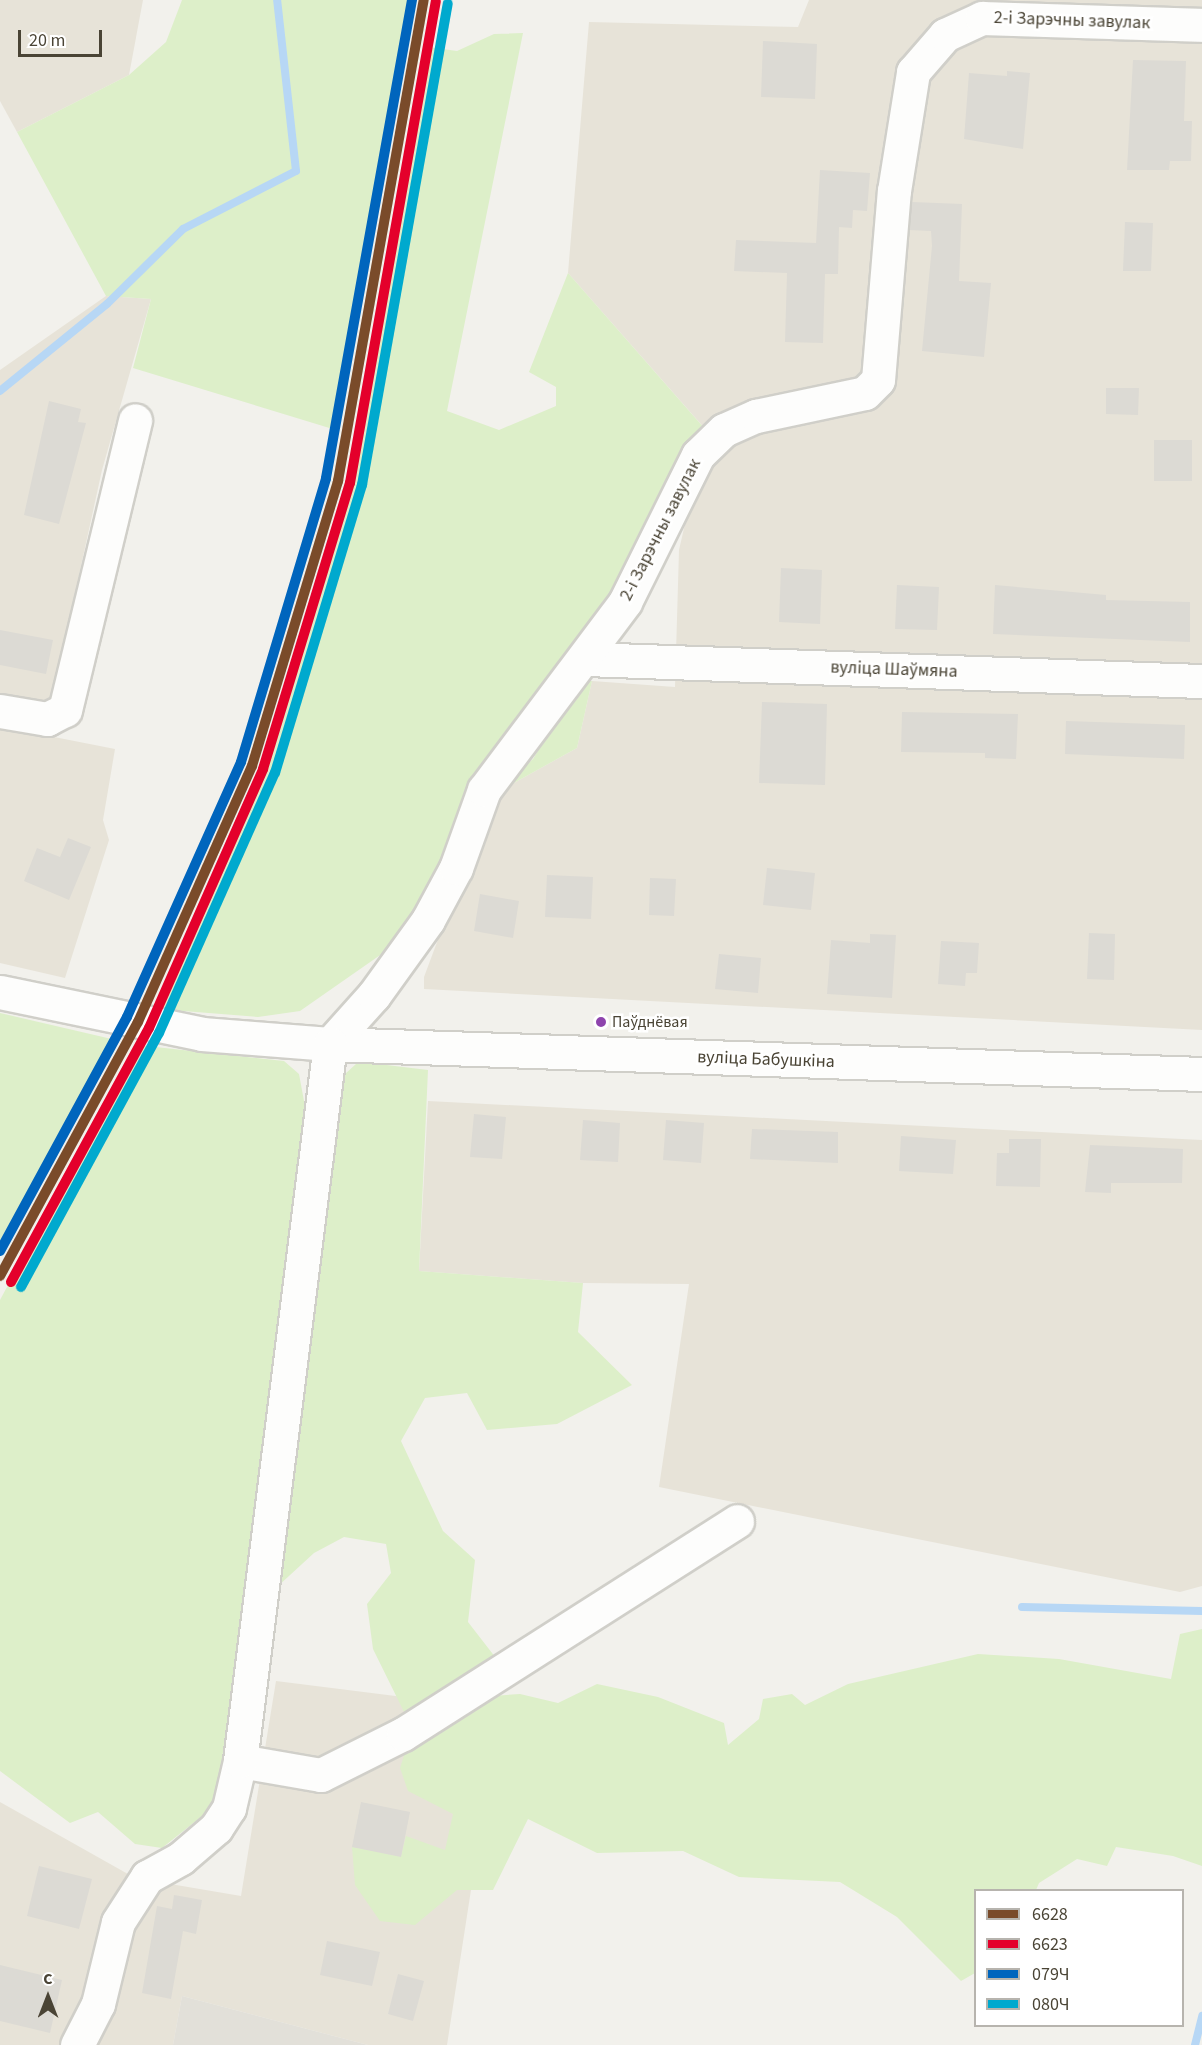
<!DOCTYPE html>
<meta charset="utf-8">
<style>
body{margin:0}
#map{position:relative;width:1202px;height:2045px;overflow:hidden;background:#f2f1ec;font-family:"Source Sans 3",sans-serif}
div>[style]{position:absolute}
.residential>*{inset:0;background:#e7e3d8}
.industrial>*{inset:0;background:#e2e0d9}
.green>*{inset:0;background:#ddefc9}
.stream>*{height:8px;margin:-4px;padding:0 4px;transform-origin:4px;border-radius:4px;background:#b7d7f5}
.building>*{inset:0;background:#dcdad4}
.roads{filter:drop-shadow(2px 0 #d0cfc9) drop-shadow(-2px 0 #d0cfc9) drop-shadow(0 2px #d0cfc9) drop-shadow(0 -2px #d0cfc9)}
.minor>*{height:33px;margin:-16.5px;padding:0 16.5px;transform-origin:16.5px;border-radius:16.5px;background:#fdfdfc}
.rail-1>*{height:10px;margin:-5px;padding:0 5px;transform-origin:5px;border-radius:5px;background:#7a4b2a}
.rail-2>*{height:10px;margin:-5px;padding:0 5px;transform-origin:5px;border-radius:5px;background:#e4002b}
.rail-3>*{height:10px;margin:-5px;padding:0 5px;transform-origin:5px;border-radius:5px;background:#0065bd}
.rail-4>*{height:10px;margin:-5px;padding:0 5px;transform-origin:5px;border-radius:5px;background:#00a9ce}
.dots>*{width:16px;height:16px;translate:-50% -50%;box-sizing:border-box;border:3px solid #fff;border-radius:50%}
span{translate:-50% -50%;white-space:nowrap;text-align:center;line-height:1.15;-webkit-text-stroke:5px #fff;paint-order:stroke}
.bus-label{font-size:16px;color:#4a4435}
.left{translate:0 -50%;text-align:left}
.street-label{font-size:18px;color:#4a4435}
.legend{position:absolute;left:974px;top:1889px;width:210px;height:138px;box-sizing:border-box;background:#fff;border:2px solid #b7b4ae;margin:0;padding:8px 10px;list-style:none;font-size:18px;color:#4a4435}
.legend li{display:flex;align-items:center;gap:12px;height:30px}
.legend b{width:30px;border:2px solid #b7b4ae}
.north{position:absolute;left:18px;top:1967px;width:60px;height:60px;-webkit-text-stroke:4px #fff;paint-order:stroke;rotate:0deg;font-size:16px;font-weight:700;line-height:24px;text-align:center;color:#4a4435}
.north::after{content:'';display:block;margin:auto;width:21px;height:27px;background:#4a4435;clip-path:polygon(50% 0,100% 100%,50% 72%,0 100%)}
.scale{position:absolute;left:18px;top:30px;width:84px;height:27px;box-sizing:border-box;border:3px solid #4a4435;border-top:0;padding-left:8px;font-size:18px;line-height:21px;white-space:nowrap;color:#4a4435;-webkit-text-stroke:4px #fff;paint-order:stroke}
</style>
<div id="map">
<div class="residential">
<i style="clip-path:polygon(0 0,143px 0,129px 75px,17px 132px,0 101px)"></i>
<i style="clip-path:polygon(809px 0,1202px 0,1202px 1030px,424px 989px,424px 977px,492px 795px,577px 748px,592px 681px,675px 687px,679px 550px,688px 511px,721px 447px,568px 273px,589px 22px,798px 27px)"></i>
<i style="clip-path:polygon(106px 296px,151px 299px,102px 470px,44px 735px,115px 749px,103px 820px,109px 840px,65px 978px,0 963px,0 370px)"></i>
<i style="clip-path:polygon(428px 1101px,1202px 1140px,1202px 1586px,1180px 1592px,659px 1487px,689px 1284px,583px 1283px,419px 1271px)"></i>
<i style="clip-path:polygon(276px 1681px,499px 1709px,447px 2045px,368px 2045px,182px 1996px,173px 2045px,0 2045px,0 1802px,135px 1878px,241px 1896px)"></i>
</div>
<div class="industrial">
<i style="clip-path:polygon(182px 1996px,368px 2045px,173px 2045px)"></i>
</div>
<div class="green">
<i style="clip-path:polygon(182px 0,408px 0,336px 430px,133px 368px,151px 299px,106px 296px,17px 132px,129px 75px,166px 42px)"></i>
<i style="clip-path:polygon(523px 33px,447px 411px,499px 430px,556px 406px,556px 387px,529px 372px,568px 273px,705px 429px,618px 598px,396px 944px,300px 1011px,258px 1017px,158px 1009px,264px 771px,351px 483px,428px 47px,457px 51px,494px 34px)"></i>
<i style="clip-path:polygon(592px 681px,577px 748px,492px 795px,533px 759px,579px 682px)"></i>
<i style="clip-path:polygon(0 1013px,116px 1040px,0 1251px)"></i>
<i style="clip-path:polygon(137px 1045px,284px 1061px,299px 1074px,307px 1117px,216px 1805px,162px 1848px,135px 1844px,98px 1812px,70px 1823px,0 1771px,0 1300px)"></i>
<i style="clip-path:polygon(370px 1063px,428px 1070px,419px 1271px,583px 1283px,578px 1332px,632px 1385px,557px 1424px,487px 1430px,467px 1393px,425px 1398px,401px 1441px,443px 1531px,475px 1560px,468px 1622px,499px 1662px,408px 1720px,373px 1649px,367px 1604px,391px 1573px,386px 1544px,344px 1537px,314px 1553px,277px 1587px,337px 1098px,345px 1074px,356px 1064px)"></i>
<i style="clip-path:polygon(1202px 1629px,1202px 1866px,1173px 1856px,1116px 1847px,1107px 1866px,1077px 1859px,1039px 1883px,1036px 1890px,976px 1890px,975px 1973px,961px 1981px,897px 1917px,840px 1882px,739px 1877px,683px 1851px,597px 1853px,528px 1819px,493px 1890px,457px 1890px,415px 1925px,380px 1921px,355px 1885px,352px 1847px,401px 1856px,406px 1836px,445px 1850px,453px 1814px,408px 1791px,400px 1768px,409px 1740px,477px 1697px,520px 1694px,558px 1703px,597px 1684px,658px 1697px,724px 1723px,728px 1745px,759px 1719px,763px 1699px,792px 1694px,805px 1705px,848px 1684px,978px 1654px,1059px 1659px,1171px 1679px,1180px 1634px)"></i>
</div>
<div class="stream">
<i style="left:0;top:391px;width:138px;rotate:-39.1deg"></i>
<i style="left:107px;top:304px;width:107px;rotate:-44.6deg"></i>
<i style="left:183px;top:229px;width:127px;rotate:-27.2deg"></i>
<i style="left:296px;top:171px;width:172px;rotate:-96.3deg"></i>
<i style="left:1022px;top:1607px;width:180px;rotate:1.3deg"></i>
<i style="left:1195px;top:2045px;width:30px;rotate:-76deg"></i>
</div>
<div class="building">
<i style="clip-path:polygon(763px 41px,817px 44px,815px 99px,761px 97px)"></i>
<i style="clip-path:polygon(1133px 60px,1186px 61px,1184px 121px,1192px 121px,1191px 161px,1170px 161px,1169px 170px,1127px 170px)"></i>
<i style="clip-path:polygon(1007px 71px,1030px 73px,1023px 149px,964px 139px,969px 73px,1007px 76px)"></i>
<i style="clip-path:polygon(820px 170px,870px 173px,867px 211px,853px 210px,852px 228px,839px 227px,838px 274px,825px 274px,823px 343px,785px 342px,787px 273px,734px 271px,736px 240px,816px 243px)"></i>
<i style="clip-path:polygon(912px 202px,962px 204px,959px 281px,991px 283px,984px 357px,922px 351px,932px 246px,931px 231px,909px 230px)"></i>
<i style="clip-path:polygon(1125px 222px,1153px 223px,1151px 271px,1123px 271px)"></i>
<i style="clip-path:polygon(1106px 388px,1139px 388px,1138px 415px,1106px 414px)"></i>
<i style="clip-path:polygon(49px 401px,81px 409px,78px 422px,86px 423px,59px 524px,24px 515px)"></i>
<i style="clip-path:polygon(1154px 440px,1192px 440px,1192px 481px,1154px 481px)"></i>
<i style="clip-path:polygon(781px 568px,822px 570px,820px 624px,779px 622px)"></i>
<i style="clip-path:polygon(897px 585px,939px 587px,937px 630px,895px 629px)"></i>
<i style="clip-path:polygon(995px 585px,1106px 595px,1106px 600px,1190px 602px,1190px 642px,993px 634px)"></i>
<i style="clip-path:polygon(0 630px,53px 640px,46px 674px,0 665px)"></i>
<i style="clip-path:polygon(762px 702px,827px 704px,825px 785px,759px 783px)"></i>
<i style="clip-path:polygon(902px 712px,1018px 714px,1016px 759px,985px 758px,985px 753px,901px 752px)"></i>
<i style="clip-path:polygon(1066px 721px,1185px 725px,1184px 759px,1065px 754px)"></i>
<i style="clip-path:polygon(68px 838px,91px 847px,69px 900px,24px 881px,37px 848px,60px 857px)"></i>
<i style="clip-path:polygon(767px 868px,815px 873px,811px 910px,763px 905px)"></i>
<i style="clip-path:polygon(547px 875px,593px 877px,591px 919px,545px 917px)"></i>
<i style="clip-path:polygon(650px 878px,676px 879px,674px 916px,649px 915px)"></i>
<i style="clip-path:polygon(480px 894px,519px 901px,513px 938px,474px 931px)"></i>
<i style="clip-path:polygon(1089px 933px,1115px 934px,1114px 980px,1087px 979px)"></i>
<i style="clip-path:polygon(870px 934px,896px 935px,892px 998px,827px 994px,831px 940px,870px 943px)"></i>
<i style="clip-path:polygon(941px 941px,979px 943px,977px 973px,966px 973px,965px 986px,938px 984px)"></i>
<i style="clip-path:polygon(719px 954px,761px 958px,758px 993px,715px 989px)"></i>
<i style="clip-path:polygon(474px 1114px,506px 1117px,502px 1159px,470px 1157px)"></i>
<i style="clip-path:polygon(583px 1120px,620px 1123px,618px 1162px,580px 1160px)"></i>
<i style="clip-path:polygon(666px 1120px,704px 1123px,701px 1163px,663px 1160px)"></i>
<i style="clip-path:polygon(752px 1129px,838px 1132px,838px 1163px,750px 1159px)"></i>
<i style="clip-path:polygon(901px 1136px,956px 1140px,953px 1174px,899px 1171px)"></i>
<i style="clip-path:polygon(1009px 1139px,1041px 1139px,1040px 1187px,996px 1186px,997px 1153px,1009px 1153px)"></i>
<i style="clip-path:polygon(1090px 1145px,1183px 1149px,1182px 1183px,1111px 1183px,1111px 1193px,1085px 1192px)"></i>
<i style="clip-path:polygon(361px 1802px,410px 1812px,401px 1857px,352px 1847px)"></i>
<i style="clip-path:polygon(39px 1866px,92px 1879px,79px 1929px,27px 1916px)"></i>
<i style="clip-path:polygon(174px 1895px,202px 1900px,196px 1934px,183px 1931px,171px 1999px,142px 1993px,157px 1906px,172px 1909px)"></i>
<i style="clip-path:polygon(327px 1941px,380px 1952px,372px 1986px,320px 1975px)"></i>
<i style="clip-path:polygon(0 1965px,62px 1980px,50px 2033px,0 2021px)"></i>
<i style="clip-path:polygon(398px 1974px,424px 1981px,413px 2021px,388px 2014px)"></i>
</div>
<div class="roads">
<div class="minor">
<i style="left:586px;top:659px;width:616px;rotate:2.05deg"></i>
<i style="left:0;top:711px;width:48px;rotate:9.7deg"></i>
<i style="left:47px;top:719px;width:20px;rotate:-27deg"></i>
<i style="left:65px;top:710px;width:298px;rotate:-76.4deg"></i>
<i style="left:0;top:992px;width:206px;rotate:11.7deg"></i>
<i style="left:202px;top:1034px;width:128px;rotate:4.5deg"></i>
<i style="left:330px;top:1044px;width:873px;rotate:1.97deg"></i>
<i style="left:330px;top:1044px;width:66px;rotate:-48.1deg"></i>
<i style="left:374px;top:995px;width:92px;rotate:-54.2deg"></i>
<i style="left:428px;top:920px;width:59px;rotate:-61.7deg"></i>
<i style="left:456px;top:868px;width:83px;rotate:-70.3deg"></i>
<i style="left:484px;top:790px;width:235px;rotate:-53.1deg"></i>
<i style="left:625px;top:602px;width:164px;rotate:-63.6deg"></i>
<i style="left:698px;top:455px;width:36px;rotate:-44deg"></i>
<i style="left:724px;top:430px;width:35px;rotate:-24deg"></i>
<i style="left:756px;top:416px;width:111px;rotate:-11.9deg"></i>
<i style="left:865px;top:393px;width:18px;rotate:-45deg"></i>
<i style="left:878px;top:380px;width:190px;rotate:-85.2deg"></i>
<i style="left:894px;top:191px;width:121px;rotate:-80.9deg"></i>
<i style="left:913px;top:72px;width:49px;rotate:-49.1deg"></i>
<i style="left:945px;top:35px;width:41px;rotate:-24.7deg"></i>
<i style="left:982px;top:18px;width:220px;rotate:1.8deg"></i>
<i style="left:240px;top:1761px;width:82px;rotate:9.8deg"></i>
<i style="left:321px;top:1775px;width:92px;rotate:-26.6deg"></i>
<i style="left:403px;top:1734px;width:396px;rotate:-32.5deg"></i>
<i style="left:77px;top:2045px;width:46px;rotate:-62.9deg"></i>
<i style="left:98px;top:2004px;width:84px;rotate:-76.3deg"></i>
<i style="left:118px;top:1922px;width:54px;rotate:-57.2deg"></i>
<i style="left:147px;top:1877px;width:39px;rotate:-29deg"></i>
<i style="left:181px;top:1858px;width:46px;rotate:-40.6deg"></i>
<i style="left:216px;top:1828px;width:24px;rotate:-57deg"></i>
<i style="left:229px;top:1808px;width:48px;rotate:-76.8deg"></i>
<i style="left:240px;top:1761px;width:723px;rotate:-82.85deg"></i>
</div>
</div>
<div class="rail-1">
<i style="left:0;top:1276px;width:289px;rotate:-61.5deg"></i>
<i style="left:138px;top:1022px;width:280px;rotate:-66deg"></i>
<i style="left:252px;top:766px;width:298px;rotate:-73.2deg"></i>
<i style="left:338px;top:481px;width:489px;rotate:-79.9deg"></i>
</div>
<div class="rail-2">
<i style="left:11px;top:1282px;width:289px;rotate:-61.5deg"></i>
<i style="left:149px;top:1028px;width:283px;rotate:-66.2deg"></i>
<i style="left:263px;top:769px;width:299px;rotate:-73.1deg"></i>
<i style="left:350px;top:483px;width:489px;rotate:-79.9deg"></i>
</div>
<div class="rail-3">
<i style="left:0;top:1251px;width:266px;rotate:-61.5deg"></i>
<i style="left:127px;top:1017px;width:279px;rotate:-65.9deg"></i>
<i style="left:241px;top:762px;width:296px;rotate:-73.3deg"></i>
<i style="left:326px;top:478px;width:486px;rotate:-79.8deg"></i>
</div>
<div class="rail-4">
<i style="left:21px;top:1287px;width:289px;rotate:-61.5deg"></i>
<i style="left:159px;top:1033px;width:285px;rotate:-66deg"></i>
<i style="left:275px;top:773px;width:301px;rotate:-73.2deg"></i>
<i style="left:362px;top:485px;width:489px;rotate:-79.9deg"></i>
</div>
<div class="dots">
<i style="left:601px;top:1022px;background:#8e44ad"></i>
</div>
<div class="bus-label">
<span class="left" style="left:612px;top:1022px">Паўднёвая</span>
</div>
<div class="street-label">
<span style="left:1072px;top:21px;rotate:2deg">2-і Зарэчны завулак</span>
<span style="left:661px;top:530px;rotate:-63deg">2-і Зарэчны завулак</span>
<span style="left:894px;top:670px;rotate:2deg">вуліца Шаўмяна</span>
<span style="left:766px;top:1060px;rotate:2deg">вуліца Бабушкіна</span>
</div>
<ul class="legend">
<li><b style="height:8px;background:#7a4b2a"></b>6628</li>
<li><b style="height:8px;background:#e4002b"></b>6623</li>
<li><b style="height:8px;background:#0065bd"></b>079Ч</li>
<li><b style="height:8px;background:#00a9ce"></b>080Ч</li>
</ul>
<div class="north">С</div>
<div class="scale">20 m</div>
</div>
